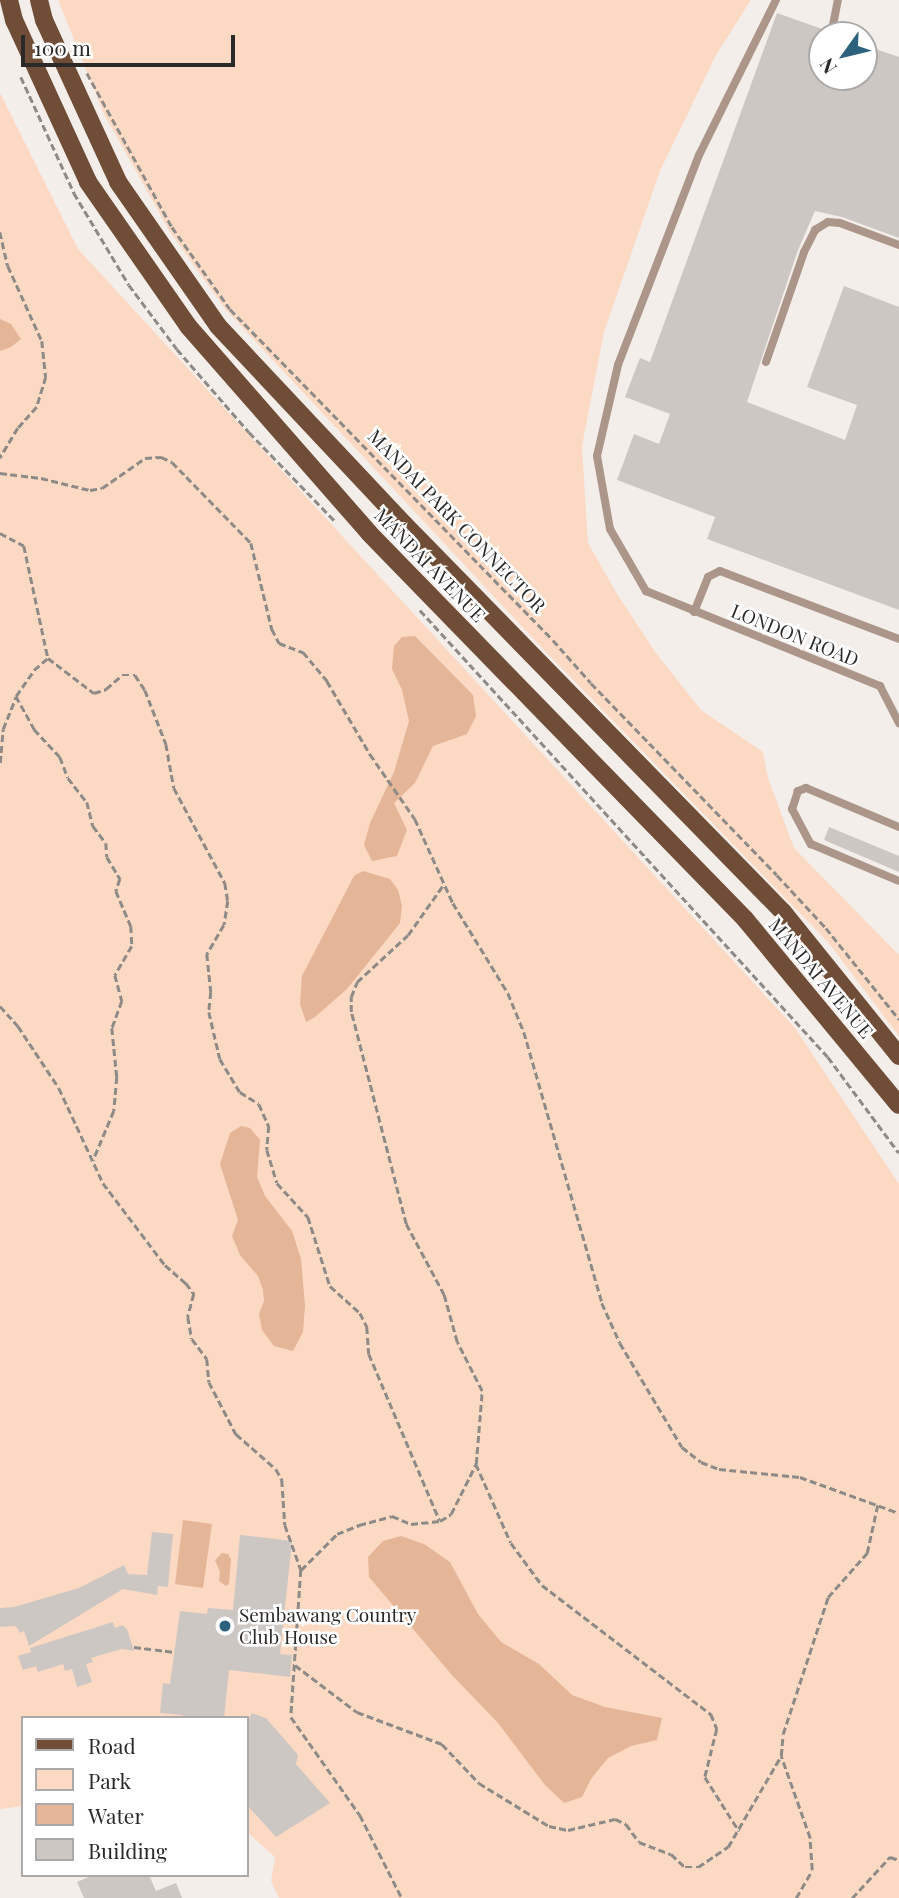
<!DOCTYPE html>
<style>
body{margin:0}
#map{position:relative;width:899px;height:1898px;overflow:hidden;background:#f4eeeb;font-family:"Playfair Display",serif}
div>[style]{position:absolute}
.green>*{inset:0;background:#fcd9c3}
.water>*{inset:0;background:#e5b597}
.building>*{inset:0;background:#cdc7c4}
.path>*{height:2.5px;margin-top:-1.25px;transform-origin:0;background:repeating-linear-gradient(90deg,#8e8a88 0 7px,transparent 0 10.5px)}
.lane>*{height:8px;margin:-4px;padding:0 4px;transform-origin:4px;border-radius:4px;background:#ab9689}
.primary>*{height:18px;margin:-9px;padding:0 9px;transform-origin:9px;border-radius:9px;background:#704d36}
.dots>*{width:19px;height:19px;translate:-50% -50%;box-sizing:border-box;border:4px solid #fff;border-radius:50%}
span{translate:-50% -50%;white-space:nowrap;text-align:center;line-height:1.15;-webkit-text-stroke:5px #fff;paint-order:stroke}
.street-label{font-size:19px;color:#2c2a29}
.poi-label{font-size:19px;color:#2c2a29}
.left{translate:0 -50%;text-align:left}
.legend{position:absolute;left:21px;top:1716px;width:228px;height:161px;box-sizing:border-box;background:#fff;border:2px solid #abaaa9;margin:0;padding:9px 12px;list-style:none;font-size:21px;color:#2c2a29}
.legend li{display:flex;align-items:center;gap:14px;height:35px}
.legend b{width:35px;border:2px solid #abaaa9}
.north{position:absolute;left:808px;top:21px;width:70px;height:70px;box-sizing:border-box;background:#fff;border:2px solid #abaaa9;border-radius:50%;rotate:236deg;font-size:19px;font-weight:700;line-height:28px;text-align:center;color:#2c2a29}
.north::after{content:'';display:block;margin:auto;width:24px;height:32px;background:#2c627e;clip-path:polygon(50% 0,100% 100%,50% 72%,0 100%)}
.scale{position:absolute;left:21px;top:35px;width:214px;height:32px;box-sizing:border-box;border:4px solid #2c2a29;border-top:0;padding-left:9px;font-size:21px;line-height:24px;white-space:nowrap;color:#2c2a29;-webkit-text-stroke:5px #fff;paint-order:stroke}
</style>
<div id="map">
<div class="green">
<i style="clip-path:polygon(58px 0,751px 0,716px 55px,660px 171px,604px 332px,582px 446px,588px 543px,617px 594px,656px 653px,701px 710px,763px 752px,768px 778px,794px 848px,899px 955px,899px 1036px,828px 942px,544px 650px,226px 310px,170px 232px,104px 114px)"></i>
<i style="clip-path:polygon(0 93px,78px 249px,795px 1028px,899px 1184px,899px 1898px,279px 1898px,271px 1881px,275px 1857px,247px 1832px,247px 1718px,23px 1718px,23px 1806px,0 1809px)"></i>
</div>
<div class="water">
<i style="clip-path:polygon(0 319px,11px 324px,21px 339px,11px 347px,0 351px)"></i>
<i style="clip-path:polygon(415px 636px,473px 695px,476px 716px,467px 734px,433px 746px,415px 783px,394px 803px,407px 830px,397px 856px,372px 861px,364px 845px,370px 823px,394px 772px,409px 721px,402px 690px,392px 669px,394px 646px,402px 637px)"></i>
<i style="clip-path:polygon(363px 871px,390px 879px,398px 890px,402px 906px,400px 923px,347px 989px,315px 1017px,306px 1022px,300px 1004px,302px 976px,354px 876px)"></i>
<i style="clip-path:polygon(241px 1126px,250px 1128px,260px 1140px,257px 1177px,265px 1196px,292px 1231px,301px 1259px,305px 1306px,303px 1332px,293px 1351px,274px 1346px,262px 1330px,259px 1314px,264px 1301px,263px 1290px,258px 1276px,240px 1255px,232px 1236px,238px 1220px,220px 1164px,230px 1133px)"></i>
<i style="clip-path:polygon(183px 1520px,212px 1524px,203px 1588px,175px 1584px)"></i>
<i style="clip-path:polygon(401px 1536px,424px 1544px,450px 1562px,478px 1614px,501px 1642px,539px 1664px,572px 1695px,605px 1707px,662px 1718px,657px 1740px,631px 1746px,608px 1758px,591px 1779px,582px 1797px,564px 1803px,545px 1785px,498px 1723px,451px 1674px,369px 1577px,368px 1557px,383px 1541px)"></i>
<i style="clip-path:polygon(222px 1553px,228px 1554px,231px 1559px,229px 1584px,226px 1586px,219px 1581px,220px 1572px,215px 1560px)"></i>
</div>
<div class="building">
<i style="clip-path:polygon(777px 13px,822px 29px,822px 77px,864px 77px,864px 45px,899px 57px,899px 238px,842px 217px,815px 211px,798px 250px,747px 402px,845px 440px,857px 405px,807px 387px,844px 286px,899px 307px,899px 610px,707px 539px,715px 517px,617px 480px,634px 434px,659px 444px,670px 414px,625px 397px,640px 358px,650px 362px)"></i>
<i style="clip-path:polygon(829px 827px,899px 856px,899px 872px,824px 840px)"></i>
<i style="clip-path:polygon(152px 1532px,173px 1534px,168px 1587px,158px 1586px,157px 1595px,123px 1589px,29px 1646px,24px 1631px,20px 1633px,16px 1626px,0 1627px,0 1608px,14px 1607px,79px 1588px,124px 1565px,128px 1574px,147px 1575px)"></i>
<i style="clip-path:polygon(240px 1535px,292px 1541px,280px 1654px,292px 1655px,290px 1677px,229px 1670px,224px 1718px,182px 1718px,183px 1715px,160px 1713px,163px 1683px,170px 1684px,180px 1611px,207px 1614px,208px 1608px,233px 1610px)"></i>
<i style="clip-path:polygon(113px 1622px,115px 1628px,122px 1625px,127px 1629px,134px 1651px,121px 1649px,91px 1658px,93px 1662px,86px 1664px,92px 1682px,77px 1687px,72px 1669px,65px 1671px,63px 1664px,38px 1672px,36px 1666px,23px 1670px,18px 1656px,31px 1652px,30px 1648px)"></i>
<i style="clip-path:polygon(252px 1713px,266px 1718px,298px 1755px,296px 1764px,330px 1803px,276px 1837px,247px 1805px,247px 1724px)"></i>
<i style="clip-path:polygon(93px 1875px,149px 1875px,156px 1891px,176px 1883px,182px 1898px,84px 1898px,77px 1882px)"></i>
</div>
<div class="path">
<i style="left:87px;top:73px;width:176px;rotate:61.1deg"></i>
<i style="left:172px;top:227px;width:100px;rotate:54.7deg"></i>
<i style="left:230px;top:309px;width:462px;rotate:45.7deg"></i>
<i style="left:553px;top:640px;width:57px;rotate:48.5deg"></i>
<i style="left:591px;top:683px;width:267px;rotate:45.9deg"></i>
<i style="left:777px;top:875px;width:72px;rotate:47.2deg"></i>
<i style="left:826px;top:928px;width:117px;rotate:51.3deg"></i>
<i style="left:21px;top:77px;width:128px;rotate:65.4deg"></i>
<i style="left:74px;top:193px;width:107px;rotate:59.1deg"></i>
<i style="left:129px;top:285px;width:80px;rotate:53.1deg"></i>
<i style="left:177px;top:349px;width:110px;rotate:49.1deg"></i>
<i style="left:249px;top:432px;width:125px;rotate:46deg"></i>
<i style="left:0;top:232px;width:35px;rotate:77deg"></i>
<i style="left:8px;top:266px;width:82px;rotate:65.6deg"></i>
<i style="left:42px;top:341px;width:36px;rotate:84deg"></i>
<i style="left:46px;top:377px;width:31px;rotate:107deg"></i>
<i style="left:37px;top:407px;width:28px;rotate:132deg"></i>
<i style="left:18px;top:428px;width:35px;rotate:121deg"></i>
<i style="left:0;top:473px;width:41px;rotate:7deg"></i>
<i style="left:41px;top:478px;width:50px;rotate:13.8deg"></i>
<i style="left:90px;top:490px;width:12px;rotate:-9deg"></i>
<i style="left:102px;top:488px;width:52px;rotate:-34.9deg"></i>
<i style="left:145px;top:458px;width:16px;rotate:-4deg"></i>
<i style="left:161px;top:457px;width:12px;rotate:24deg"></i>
<i style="left:172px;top:462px;width:113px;rotate:45.7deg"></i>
<i style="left:251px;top:543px;width:89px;rotate:76.3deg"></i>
<i style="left:272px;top:629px;width:16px;rotate:63deg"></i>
<i style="left:279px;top:643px;width:26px;rotate:21deg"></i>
<i style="left:303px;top:652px;width:38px;rotate:50deg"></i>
<i style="left:327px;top:681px;width:85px;rotate:59.5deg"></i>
<i style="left:370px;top:754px;width:79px;rotate:55.3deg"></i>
<i style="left:415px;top:819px;width:92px;rotate:65.7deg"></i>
<i style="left:453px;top:903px;width:105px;rotate:58.6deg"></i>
<i style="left:508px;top:993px;width:42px;rotate:67.7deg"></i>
<i style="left:524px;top:1032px;width:282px;rotate:73.9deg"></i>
<i style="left:602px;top:1303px;width:44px;rotate:65.8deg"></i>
<i style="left:620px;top:1343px;width:121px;rotate:59.2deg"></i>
<i style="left:682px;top:1447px;width:24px;rotate:38deg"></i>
<i style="left:701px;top:1462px;width:19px;rotate:21deg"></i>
<i style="left:719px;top:1469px;width:81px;rotate:5.6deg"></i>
<i style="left:800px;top:1477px;width:105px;rotate:20deg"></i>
<i style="left:0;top:533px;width:27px;rotate:28deg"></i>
<i style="left:24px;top:546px;width:115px;rotate:77.9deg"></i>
<i style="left:48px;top:658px;width:58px;rotate:37.3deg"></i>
<i style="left:94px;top:693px;width:13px;rotate:-18deg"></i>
<i style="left:106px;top:689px;width:21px;rotate:-41deg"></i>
<i style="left:122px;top:675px;width:13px"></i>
<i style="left:135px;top:675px;width:18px;rotate:56deg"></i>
<i style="left:145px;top:690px;width:58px;rotate:68.7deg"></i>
<i style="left:166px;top:744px;width:45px;rotate:79.7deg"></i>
<i style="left:174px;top:788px;width:108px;rotate:61.8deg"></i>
<i style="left:225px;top:883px;width:18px;rotate:81deg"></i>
<i style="left:228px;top:901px;width:24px;rotate:99deg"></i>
<i style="left:224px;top:925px;width:34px;rotate:120deg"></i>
<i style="left:207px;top:954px;width:38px;rotate:84deg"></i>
<i style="left:211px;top:992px;width:20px;rotate:96deg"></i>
<i style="left:209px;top:1012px;width:48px;rotate:76.8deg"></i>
<i style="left:220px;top:1059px;width:39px;rotate:59deg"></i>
<i style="left:240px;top:1092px;width:22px;rotate:32deg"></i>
<i style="left:259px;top:1104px;width:24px;rotate:66deg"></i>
<i style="left:269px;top:1126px;width:24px;rotate:95deg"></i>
<i style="left:267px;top:1150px;width:34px;rotate:73deg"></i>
<i style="left:277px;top:1183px;width:46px;rotate:47.6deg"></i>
<i style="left:308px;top:1217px;width:72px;rotate:72.3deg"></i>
<i style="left:330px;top:1286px;width:40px;rotate:42deg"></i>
<i style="left:360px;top:1313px;width:16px;rotate:63deg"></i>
<i style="left:367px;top:1327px;width:27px;rotate:86deg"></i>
<i style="left:369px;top:1354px;width:181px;rotate:67deg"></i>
<i style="left:420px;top:610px;width:605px;rotate:47.61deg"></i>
<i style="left:828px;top:1057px;width:119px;rotate:53.5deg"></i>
<i style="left:16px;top:696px;width:38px;rotate:61deg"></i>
<i style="left:34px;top:729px;width:38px;rotate:47deg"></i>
<i style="left:60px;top:757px;width:22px;rotate:69deg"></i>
<i style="left:68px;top:778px;width:31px;rotate:52deg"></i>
<i style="left:87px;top:802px;width:25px;rotate:76deg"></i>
<i style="left:93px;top:826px;width:21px;rotate:53deg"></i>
<i style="left:106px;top:843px;width:14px;rotate:86deg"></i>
<i style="left:107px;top:857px;width:26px;rotate:59deg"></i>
<i style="left:120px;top:879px;width:13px;rotate:108deg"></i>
<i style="left:116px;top:891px;width:38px;rotate:67deg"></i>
<i style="left:131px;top:926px;width:20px;rotate:87deg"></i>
<i style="left:132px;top:946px;width:34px;rotate:120deg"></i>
<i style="left:115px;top:975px;width:27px;rotate:75deg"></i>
<i style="left:122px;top:1001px;width:29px;rotate:110deg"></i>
<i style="left:112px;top:1028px;width:49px;rotate:84.2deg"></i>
<i style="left:117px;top:1077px;width:34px;rotate:95deg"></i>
<i style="left:114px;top:1111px;width:54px;rotate:112.8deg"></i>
<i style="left:0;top:763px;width:34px;rotate:-85deg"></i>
<i style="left:3px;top:729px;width:35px;rotate:-68deg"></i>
<i style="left:16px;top:696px;width:32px;rotate:-55deg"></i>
<i style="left:34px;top:670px;width:18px;rotate:-41deg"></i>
<i style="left:0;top:1006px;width:27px;rotate:48deg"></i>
<i style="left:18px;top:1026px;width:74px;rotate:56.5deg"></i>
<i style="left:59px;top:1088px;width:105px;rotate:65.1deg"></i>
<i style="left:103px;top:1183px;width:103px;rotate:52.9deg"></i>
<i style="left:165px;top:1265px;width:28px;rotate:41deg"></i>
<i style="left:186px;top:1283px;width:14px;rotate:54deg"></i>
<i style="left:194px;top:1294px;width:24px;rotate:105deg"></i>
<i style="left:188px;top:1317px;width:22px;rotate:80deg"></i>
<i style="left:192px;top:1339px;width:25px;rotate:53deg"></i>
<i style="left:207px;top:1359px;width:23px;rotate:85deg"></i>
<i style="left:209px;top:1382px;width:59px;rotate:62.6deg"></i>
<i style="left:236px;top:1434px;width:53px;rotate:41.2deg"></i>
<i style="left:276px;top:1469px;width:13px;rotate:61deg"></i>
<i style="left:282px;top:1480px;width:45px;rotate:86.2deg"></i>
<i style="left:285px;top:1525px;width:48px;rotate:70.4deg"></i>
<i style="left:301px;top:1570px;width:147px;rotate:93.9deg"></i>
<i style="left:291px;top:1717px;width:120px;rotate:54.9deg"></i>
<i style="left:360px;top:1815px;width:93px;rotate:63.2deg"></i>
<i style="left:476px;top:1464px;width:86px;rotate:66.1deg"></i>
<i style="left:511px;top:1543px;width:52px;rotate:53.6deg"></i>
<i style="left:542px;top:1585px;width:213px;rotate:37.4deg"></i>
<i style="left:711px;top:1714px;width:16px;rotate:68deg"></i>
<i style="left:717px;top:1729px;width:49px;rotate:104deg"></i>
<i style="left:705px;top:1777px;width:64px;rotate:57.8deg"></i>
<i style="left:301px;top:1570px;width:51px;rotate:-45deg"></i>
<i style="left:337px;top:1534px;width:24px;rotate:-22deg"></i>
<i style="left:359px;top:1525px;width:34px;rotate:-15deg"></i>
<i style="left:392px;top:1516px;width:21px;rotate:23deg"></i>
<i style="left:411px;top:1524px;width:29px;rotate:-6deg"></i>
<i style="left:440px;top:1521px;width:13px;rotate:-32deg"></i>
<i style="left:451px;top:1514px;width:56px;rotate:-63.4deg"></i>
<i style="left:476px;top:1464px;width:73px;rotate:-85.3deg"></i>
<i style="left:482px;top:1391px;width:55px;rotate:-117deg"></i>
<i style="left:457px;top:1342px;width:49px;rotate:-105.5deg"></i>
<i style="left:444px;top:1295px;width:81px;rotate:-118.2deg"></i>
<i style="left:406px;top:1224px;width:219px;rotate:-104.5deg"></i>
<i style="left:351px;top:1012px;width:15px;rotate:-90deg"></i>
<i style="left:351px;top:997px;width:16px;rotate:-68deg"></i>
<i style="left:357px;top:982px;width:69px;rotate:-42.7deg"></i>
<i style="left:408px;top:935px;width:62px;rotate:-54.8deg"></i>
<i style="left:134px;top:1647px;width:39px;rotate:7deg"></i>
<i style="left:295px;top:1665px;width:78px;rotate:37.2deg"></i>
<i style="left:357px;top:1712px;width:91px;rotate:20.6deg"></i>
<i style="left:442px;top:1744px;width:54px;rotate:46.5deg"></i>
<i style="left:479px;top:1783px;width:82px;rotate:31.6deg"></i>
<i style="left:549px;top:1826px;width:19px;rotate:12deg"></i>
<i style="left:568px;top:1830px;width:48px;rotate:-13.2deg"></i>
<i style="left:615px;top:1819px;width:12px;rotate:24deg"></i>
<i style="left:626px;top:1824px;width:22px;rotate:54deg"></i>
<i style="left:639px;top:1842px;width:34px;rotate:21deg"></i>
<i style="left:671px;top:1854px;width:19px;rotate:43deg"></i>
<i style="left:685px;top:1867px;width:13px"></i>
<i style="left:698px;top:1867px;width:36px;rotate:-34deg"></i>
<i style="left:728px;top:1847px;width:105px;rotate:-59.8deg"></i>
<i style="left:796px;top:1898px;width:32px;rotate:-60deg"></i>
<i style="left:812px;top:1870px;width:32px;rotate:-94deg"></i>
<i style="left:810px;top:1838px;width:87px;rotate:-109.5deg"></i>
<i style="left:781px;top:1756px;width:22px;rotate:-85deg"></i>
<i style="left:783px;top:1734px;width:144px;rotate:-71.8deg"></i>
<i style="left:828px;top:1597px;width:59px;rotate:-48.4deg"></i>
<i style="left:867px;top:1553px;width:51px;rotate:-77.6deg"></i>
<i style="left:852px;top:1898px;width:56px;rotate:-47.2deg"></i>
<i style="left:890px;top:1857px;width:9px;rotate:18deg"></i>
</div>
<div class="lane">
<i style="left:776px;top:0;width:173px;rotate:116.4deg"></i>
<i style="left:699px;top:155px;width:225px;rotate:111.1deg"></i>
<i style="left:618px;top:365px;width:93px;rotate:103deg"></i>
<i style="left:597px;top:456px;width:74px;rotate:79.9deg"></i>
<i style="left:610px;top:529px;width:72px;rotate:59.9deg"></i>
<i style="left:646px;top:591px;width:253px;rotate:22.1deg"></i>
<i style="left:880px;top:686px;width:42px;rotate:62.8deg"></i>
<i style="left:833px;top:25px;width:25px;rotate:-79deg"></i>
<i style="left:766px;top:362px;width:116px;rotate:-70.9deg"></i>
<i style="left:804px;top:252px;width:25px;rotate:-63deg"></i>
<i style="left:815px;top:230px;width:15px;rotate:-32deg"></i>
<i style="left:828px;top:222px;width:12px;rotate:5deg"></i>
<i style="left:840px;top:223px;width:63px;rotate:20.4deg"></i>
<i style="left:694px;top:612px;width:38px;rotate:-68deg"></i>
<i style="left:708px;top:577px;width:13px;rotate:-27deg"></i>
<i style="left:720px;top:571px;width:191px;rotate:20.8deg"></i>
<i style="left:899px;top:827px;width:101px;rotate:-157.2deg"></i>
<i style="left:806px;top:788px;width:9px;rotate:159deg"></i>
<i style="left:798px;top:791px;width:19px;rotate:108deg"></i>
<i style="left:792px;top:809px;width:40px;rotate:62deg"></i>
<i style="left:811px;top:844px;width:95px;rotate:22.8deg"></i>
</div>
<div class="primary">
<i style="left:9px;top:0;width:21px;rotate:76deg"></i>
<i style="left:14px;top:20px;width:178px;rotate:65.4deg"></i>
<i style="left:88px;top:182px;width:175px;rotate:55.2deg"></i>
<i style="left:188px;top:326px;width:275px;rotate:48.8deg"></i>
<i style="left:369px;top:533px;width:539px;rotate:45.75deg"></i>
<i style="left:745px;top:919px;width:241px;rotate:50.4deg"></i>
<i style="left:39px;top:0;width:21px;rotate:76deg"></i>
<i style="left:44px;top:20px;width:178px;rotate:65.4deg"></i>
<i style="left:118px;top:182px;width:175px;rotate:55.2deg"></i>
<i style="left:218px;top:326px;width:273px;rotate:46.8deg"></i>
<i style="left:405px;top:525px;width:541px;rotate:45.67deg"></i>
<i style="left:783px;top:912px;width:185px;rotate:51.1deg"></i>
</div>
<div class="dots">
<i style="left:225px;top:1626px;background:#2c627e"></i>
</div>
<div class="street-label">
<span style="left:457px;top:521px;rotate:46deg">MANDAI PARK CONNECTOR</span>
<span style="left:430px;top:565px;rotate:46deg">MANDAI AVENUE</span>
<span style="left:795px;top:635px;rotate:22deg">LONDON ROAD</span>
<span style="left:821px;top:978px;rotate:50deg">MANDAI AVENUE</span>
</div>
<div class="poi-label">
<span class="left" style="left:239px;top:1626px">Sembawang Country<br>Club House</span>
</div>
<ul class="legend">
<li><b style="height:9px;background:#704d36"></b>Road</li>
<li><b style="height:19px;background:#fcd9c3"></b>Park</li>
<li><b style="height:19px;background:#e5b597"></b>Water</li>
<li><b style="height:19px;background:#cdc7c4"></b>Building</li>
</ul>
<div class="north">N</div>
<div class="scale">100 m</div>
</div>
